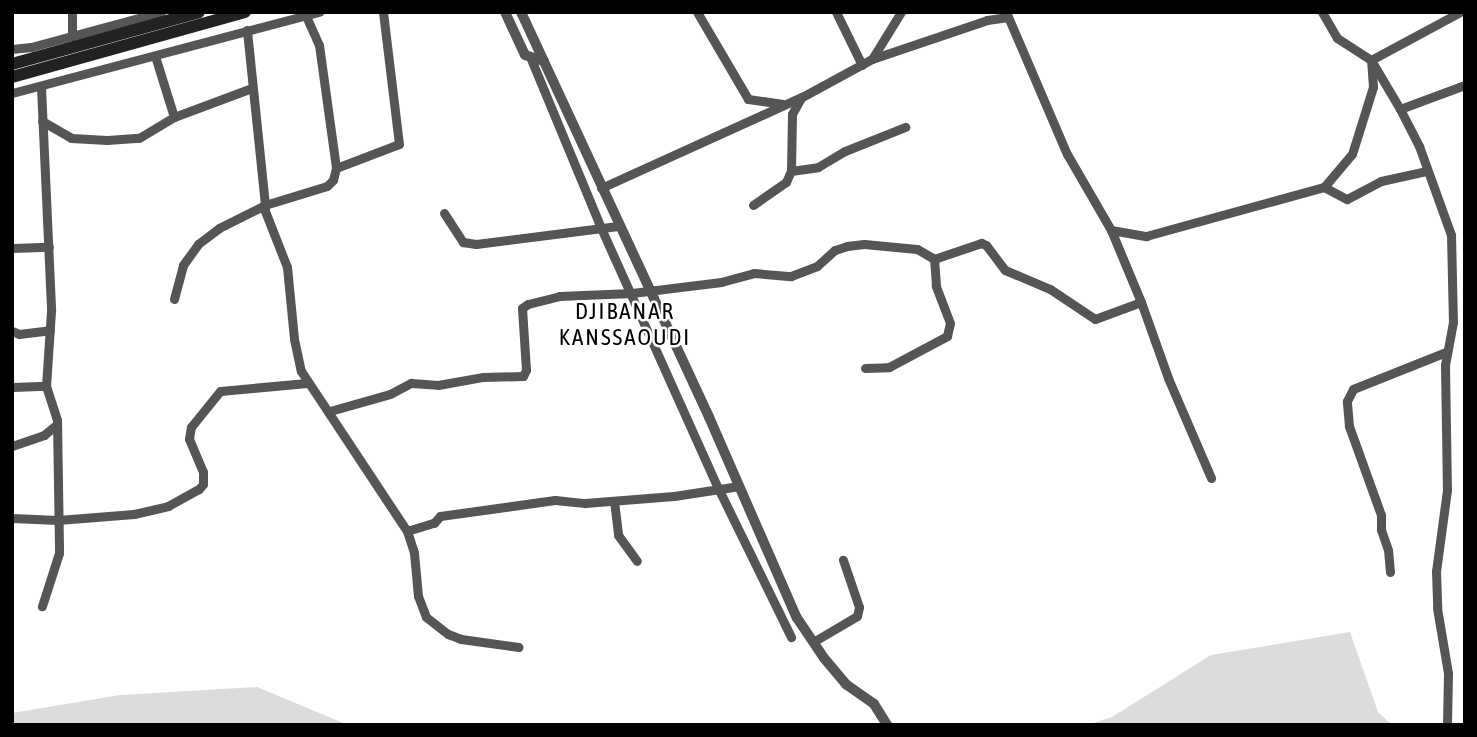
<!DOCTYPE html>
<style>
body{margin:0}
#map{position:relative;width:1477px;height:737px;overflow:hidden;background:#fff;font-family:"Asap Condensed",sans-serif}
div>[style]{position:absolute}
.green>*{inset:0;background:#dcdcdc}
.minor>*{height:9px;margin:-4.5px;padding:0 4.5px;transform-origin:4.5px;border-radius:4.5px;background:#555}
.tertiary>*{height:10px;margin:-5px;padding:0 5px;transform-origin:5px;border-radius:5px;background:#555}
.secondary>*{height:12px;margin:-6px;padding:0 6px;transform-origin:6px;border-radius:6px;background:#222}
span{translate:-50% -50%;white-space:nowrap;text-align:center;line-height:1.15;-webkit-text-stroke:5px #fff;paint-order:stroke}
.neighbourhood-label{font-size:23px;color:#000;letter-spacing:2px}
.frame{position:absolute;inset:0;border:14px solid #000;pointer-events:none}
</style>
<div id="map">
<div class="green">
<i style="clip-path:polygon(1350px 632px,1378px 712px,1392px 725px,1087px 725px,1112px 717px,1211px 655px)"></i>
<i style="clip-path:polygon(257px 687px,348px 725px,12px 725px,12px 713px,120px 695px)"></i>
</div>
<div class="minor">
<i style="left:72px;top:12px;width:24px;rotate:90deg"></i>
<i style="left:383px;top:12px;width:133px;rotate:83.1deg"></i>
<i style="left:399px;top:144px;width:67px;rotate:159.1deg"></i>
<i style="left:336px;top:168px;width:12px;rotate:104deg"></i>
<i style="left:333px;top:180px;width:8px;rotate:135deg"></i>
<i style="left:327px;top:186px;width:65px;rotate:163deg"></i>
<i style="left:265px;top:205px;width:6px;rotate:90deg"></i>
<i style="left:265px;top:211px;width:60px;rotate:68.6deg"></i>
<i style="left:287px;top:267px;width:72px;rotate:84.4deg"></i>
<i style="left:294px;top:339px;width:33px;rotate:78deg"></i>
<i style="left:301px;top:371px;width:192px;rotate:56.5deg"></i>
<i style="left:407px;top:531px;width:23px;rotate:72deg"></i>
<i style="left:414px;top:553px;width:43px;rotate:84.7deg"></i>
<i style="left:418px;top:596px;width:22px;rotate:69deg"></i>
<i style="left:426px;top:617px;width:28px;rotate:38deg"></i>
<i style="left:448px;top:634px;width:14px;rotate:21deg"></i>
<i style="left:461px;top:639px;width:58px;rotate:8deg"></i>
<i style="left:697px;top:12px;width:101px;rotate:59.6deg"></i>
<i style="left:748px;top:99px;width:35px;rotate:8deg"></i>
<i style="left:836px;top:12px;width:59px;rotate:63.9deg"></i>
<i style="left:1006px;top:12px;width:155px;rotate:66.8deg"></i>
<i style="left:1067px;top:154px;width:88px;rotate:59.9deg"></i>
<i style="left:1111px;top:230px;width:78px;rotate:67.4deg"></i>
<i style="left:1141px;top:302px;width:81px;rotate:70.4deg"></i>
<i style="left:1168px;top:378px;width:109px;rotate:66.7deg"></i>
<i style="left:1322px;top:12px;width:30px;rotate:60deg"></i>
<i style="left:1337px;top:38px;width:40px;rotate:32.9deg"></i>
<i style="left:1371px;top:60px;width:57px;rotate:59.4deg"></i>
<i style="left:1400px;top:109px;width:42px;rotate:62.8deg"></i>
<i style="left:1419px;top:146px;width:95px;rotate:70.2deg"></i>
<i style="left:1451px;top:235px;width:87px;rotate:88.7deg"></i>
<i style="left:1453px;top:322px;width:44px;rotate:100.5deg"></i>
<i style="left:1445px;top:365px;width:125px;rotate:89.1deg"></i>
<i style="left:1447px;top:490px;width:82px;rotate:97.7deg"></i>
<i style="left:1436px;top:571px;width:37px;rotate:88deg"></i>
<i style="left:1437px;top:608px;width:66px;rotate:80.4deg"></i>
<i style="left:1448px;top:673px;width:52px;rotate:91.1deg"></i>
<i style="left:306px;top:16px;width:32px;rotate:66deg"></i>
<i style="left:319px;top:45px;width:124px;rotate:82.1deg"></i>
<i style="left:12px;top:49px;width:19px;rotate:-6deg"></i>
<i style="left:31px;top:47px;width:135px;rotate:-15.1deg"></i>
<i style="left:155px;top:56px;width:64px;rotate:72.7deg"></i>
<i style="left:174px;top:117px;width:83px;rotate:-20.4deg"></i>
<i style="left:531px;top:59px;width:183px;rotate:67.5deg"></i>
<i style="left:601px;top:228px;width:287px;rotate:65.8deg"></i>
<i style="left:719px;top:490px;width:164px;rotate:63.9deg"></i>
<i style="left:872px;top:59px;width:55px;rotate:-58.3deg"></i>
<i style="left:41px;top:87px;width:224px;rotate:87.4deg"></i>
<i style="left:51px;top:311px;width:75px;rotate:93.8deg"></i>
<i style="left:46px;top:386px;width:36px;rotate:72deg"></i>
<i style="left:57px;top:420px;width:133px;rotate:89.1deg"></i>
<i style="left:59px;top:553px;width:56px;rotate:107.8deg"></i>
<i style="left:12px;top:93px;width:318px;rotate:-14.8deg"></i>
<i style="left:1400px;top:109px;width:69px;rotate:-20.3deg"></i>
<i style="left:42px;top:121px;width:34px;rotate:30deg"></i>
<i style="left:71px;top:138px;width:36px;rotate:3deg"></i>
<i style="left:107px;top:140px;width:32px;rotate:-4deg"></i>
<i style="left:139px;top:138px;width:41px;rotate:-31deg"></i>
<i style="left:791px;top:171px;width:27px;rotate:-8deg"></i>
<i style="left:818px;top:167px;width:31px;rotate:-31deg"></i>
<i style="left:845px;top:151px;width:65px;rotate:-21.8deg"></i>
<i style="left:1324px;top:187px;width:26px;rotate:28deg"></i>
<i style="left:1347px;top:199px;width:38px;rotate:-28deg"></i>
<i style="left:1381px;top:181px;width:46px;rotate:-12.5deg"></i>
<i style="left:601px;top:188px;width:221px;rotate:-24.4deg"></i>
<i style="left:802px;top:97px;width:80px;rotate:-28.5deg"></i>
<i style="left:872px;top:59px;width:121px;rotate:-18.7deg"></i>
<i style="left:987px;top:20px;width:21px;rotate:-8deg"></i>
<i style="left:753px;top:205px;width:40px;rotate:-34.9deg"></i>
<i style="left:786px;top:182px;width:12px;rotate:-66deg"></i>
<i style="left:791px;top:171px;width:57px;rotate:-89deg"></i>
<i style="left:792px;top:114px;width:18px;rotate:-61deg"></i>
<i style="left:444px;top:213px;width:35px;rotate:57deg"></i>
<i style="left:463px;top:242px;width:13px;rotate:9deg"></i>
<i style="left:476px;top:244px;width:143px;rotate:-7.2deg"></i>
<i style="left:1111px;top:230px;width:36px;rotate:10deg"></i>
<i style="left:1146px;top:236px;width:185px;rotate:-15.4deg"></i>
<i style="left:1324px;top:187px;width:43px;rotate:-49.7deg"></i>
<i style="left:1352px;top:154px;width:70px;rotate:-72.6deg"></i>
<i style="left:1373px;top:87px;width:27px;rotate:-94deg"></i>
<i style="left:1371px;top:60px;width:101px;rotate:-28.3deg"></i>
<i style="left:12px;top:248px;width:37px;rotate:-2deg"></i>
<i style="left:174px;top:299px;width:35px;rotate:-75deg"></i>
<i style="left:183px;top:265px;width:26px;rotate:-54deg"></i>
<i style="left:198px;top:244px;width:26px;rotate:-37deg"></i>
<i style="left:219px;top:228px;width:51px;rotate:-26.6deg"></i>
<i style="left:265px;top:205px;width:176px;rotate:-95.9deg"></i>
<i style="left:12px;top:331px;width:8px;rotate:23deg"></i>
<i style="left:19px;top:334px;width:31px;rotate:-7deg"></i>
<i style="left:865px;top:368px;width:24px;rotate:-2deg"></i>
<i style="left:889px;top:367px;width:66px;rotate:-28.1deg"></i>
<i style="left:947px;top:336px;width:13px;rotate:-77deg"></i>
<i style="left:950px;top:323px;width:40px;rotate:-111deg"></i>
<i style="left:936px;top:286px;width:27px;rotate:-94deg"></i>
<i style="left:12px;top:387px;width:34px;rotate:-2deg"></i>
<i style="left:330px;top:411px;width:62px;rotate:-15.8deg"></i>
<i style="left:390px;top:394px;width:24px;rotate:-28deg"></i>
<i style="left:411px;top:383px;width:27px;rotate:4deg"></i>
<i style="left:438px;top:385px;width:46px;rotate:-10.1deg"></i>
<i style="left:483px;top:377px;width:40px;rotate:-1.4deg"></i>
<i style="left:523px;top:376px;width:7px;rotate:-63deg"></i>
<i style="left:526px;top:370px;width:62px;rotate:-93.7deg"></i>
<i style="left:522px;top:308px;width:7px;rotate:-34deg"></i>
<i style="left:528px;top:304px;width:32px;rotate:-14deg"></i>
<i style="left:559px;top:296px;width:73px;rotate:-2.4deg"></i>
<i style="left:632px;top:293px;width:90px;rotate:-7deg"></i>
<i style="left:721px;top:282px;width:34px;rotate:-15deg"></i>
<i style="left:754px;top:273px;width:37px;rotate:5deg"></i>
<i style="left:791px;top:276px;width:28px;rotate:-21deg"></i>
<i style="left:817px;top:266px;width:24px;rotate:-42deg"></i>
<i style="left:835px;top:250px;width:13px;rotate:-18deg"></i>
<i style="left:847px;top:246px;width:17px;rotate:-7deg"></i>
<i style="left:864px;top:244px;width:53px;rotate:5.4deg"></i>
<i style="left:917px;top:249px;width:20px;rotate:30deg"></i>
<i style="left:934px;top:259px;width:50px;rotate:-18.8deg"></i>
<i style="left:981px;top:243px;width:5px;rotate:22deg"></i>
<i style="left:986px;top:245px;width:31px;rotate:53deg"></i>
<i style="left:1005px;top:270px;width:49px;rotate:22.9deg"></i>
<i style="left:1050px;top:289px;width:54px;rotate:33.7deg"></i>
<i style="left:1095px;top:319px;width:49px;rotate:-20.3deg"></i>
<i style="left:12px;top:446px;width:34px;rotate:-19deg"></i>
<i style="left:44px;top:435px;width:17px;rotate:-40deg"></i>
<i style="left:614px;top:501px;width:34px;rotate:83deg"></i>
<i style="left:618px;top:535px;width:32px;rotate:54deg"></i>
<i style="left:12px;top:518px;width:46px;rotate:2.5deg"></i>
<i style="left:58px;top:520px;width:76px;rotate:-4.5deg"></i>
<i style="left:134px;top:514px;width:35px;rotate:-13deg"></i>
<i style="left:168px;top:506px;width:35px;rotate:-29deg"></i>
<i style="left:199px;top:489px;width:6px;rotate:-51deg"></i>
<i style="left:203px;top:484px;width:12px;rotate:-90deg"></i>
<i style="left:203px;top:472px;width:36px;rotate:-113deg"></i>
<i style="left:189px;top:439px;width:12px;rotate:-81deg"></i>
<i style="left:191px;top:427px;width:46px;rotate:-51.1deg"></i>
<i style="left:220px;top:391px;width:87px;rotate:-5.3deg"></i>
<i style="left:407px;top:531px;width:28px;rotate:-17deg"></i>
<i style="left:434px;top:523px;width:9px;rotate:-49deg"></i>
<i style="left:440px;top:516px;width:116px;rotate:-7.9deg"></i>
<i style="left:555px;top:500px;width:30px;rotate:6deg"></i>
<i style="left:585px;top:503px;width:89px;rotate:-4.5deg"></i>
<i style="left:674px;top:496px;width:66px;rotate:-8.7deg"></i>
<i style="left:1390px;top:572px;width:22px;rotate:-95deg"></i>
<i style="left:1388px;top:550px;width:21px;rotate:-109deg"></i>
<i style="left:1381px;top:530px;width:15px;rotate:-90deg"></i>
<i style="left:1381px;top:515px;width:95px;rotate:-109.8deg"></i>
<i style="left:1349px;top:426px;width:25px;rotate:-95deg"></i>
<i style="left:1347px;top:401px;width:13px;rotate:-63deg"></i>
<i style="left:1353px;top:389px;width:100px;rotate:-21.7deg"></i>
<i style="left:813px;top:642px;width:51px;rotate:-30.6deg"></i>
<i style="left:857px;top:616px;width:9px;rotate:-77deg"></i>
<i style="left:859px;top:607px;width:50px;rotate:-108.8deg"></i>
</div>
<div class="tertiary">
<i style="left:505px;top:12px;width:47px;rotate:65.1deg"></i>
<i style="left:525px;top:55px;width:20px;rotate:18deg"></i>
<i style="left:521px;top:12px;width:447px;rotate:65.1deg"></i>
<i style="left:709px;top:417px;width:219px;rotate:66.4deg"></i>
<i style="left:797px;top:618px;width:48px;rotate:56deg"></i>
<i style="left:824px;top:658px;width:35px;rotate:50deg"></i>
<i style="left:847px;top:685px;width:33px;rotate:35deg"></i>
<i style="left:874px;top:704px;width:25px;rotate:58deg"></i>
</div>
<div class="secondary">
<i style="left:12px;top:64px;width:194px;rotate:-15.5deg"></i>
<i style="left:12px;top:77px;width:242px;rotate:-15.6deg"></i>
</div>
<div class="neighbourhood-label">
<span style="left:625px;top:324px">DJIBANAR<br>KANSSAOUDI</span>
</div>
<div class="frame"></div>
</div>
